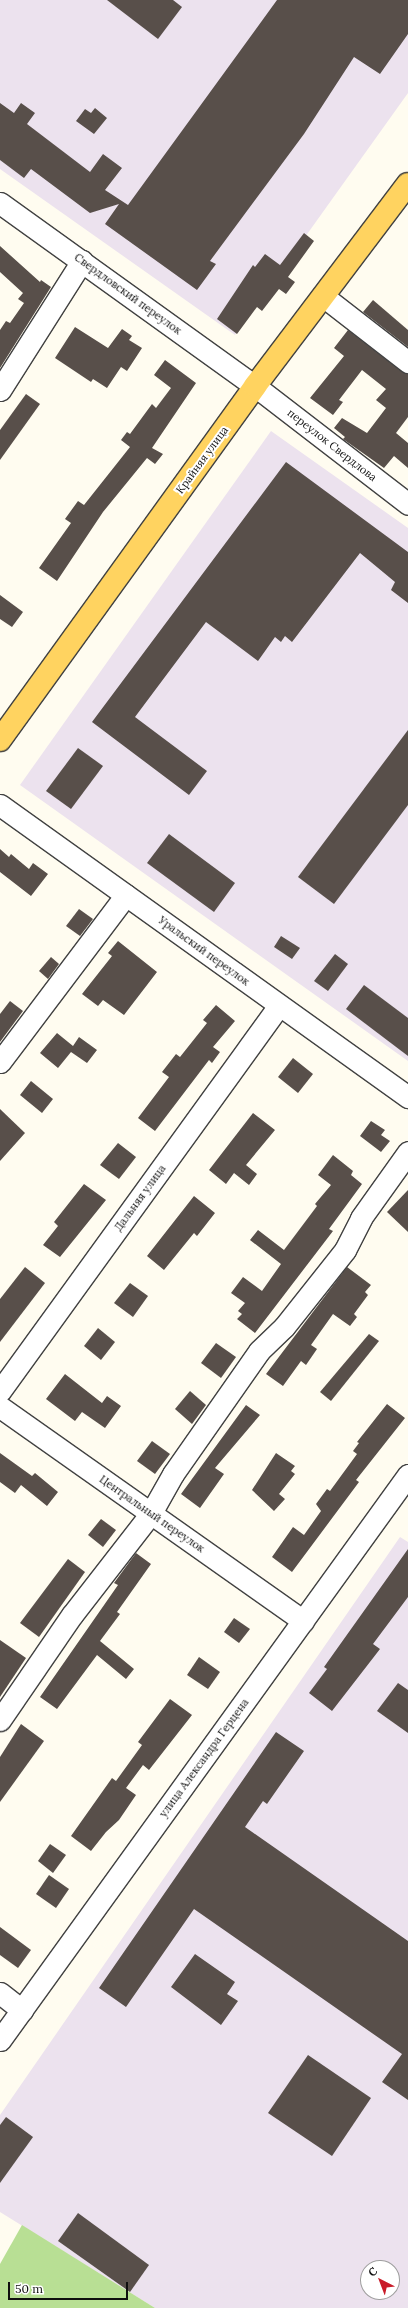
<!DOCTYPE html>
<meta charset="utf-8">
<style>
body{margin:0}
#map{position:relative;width:408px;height:2308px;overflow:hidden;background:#fffcf0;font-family:Lora,serif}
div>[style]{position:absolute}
.industrial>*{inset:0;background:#ece2ee}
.forest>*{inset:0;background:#b8df94}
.building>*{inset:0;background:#584f4a}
.roads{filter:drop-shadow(1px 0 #424242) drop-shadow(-1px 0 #424242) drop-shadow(0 1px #424242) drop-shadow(0 -1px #424242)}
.minor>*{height:21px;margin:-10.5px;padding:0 10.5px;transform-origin:10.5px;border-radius:10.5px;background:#fff}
.major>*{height:22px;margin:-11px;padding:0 11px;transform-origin:11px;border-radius:11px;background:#ffd360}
span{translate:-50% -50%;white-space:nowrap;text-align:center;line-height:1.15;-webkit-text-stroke:4px #fff;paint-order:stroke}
.street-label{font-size:11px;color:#0f0f0f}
.north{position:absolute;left:360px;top:2260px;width:40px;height:40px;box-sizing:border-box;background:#fff;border:1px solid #9f9f9f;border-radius:50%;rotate:318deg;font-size:11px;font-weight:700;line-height:16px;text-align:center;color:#0f0f0f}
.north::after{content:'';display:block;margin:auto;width:14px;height:18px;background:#c91c2a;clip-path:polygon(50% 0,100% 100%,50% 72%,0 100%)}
.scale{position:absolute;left:8px;top:2282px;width:120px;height:18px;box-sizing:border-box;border:2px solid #0f0f0f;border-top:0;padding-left:5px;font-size:12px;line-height:14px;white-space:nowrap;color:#0f0f0f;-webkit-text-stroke:3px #fff;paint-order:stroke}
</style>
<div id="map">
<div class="industrial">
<i style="clip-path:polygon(0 0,408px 0,408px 93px,235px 335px,0 169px)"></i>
<i style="clip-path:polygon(271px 431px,408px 528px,408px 1061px,20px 785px)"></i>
<i style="clip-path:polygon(evenodd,400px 1537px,408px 1542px,408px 2308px,155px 2308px,0 2212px,0 2115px,400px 1537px,368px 2268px,392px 2268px,392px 2292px,368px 2292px,368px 2268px)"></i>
</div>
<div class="forest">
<i style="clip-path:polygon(22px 2225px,155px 2308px,0 2308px,0 2264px)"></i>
</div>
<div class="building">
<i style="clip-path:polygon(107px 0,173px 0,182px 7px,158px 39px)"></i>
<i style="clip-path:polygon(277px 0,408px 0,408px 34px,380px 74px,354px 57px,304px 134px,210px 261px,216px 264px,197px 290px,105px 224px,119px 204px,90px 213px,31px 169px,24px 178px,0 160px,0 103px,14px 113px,21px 103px,35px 113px,27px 124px,90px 172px,103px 154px,122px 168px,105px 190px,128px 205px)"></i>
<i style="clip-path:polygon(95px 108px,107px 118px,94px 134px,76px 121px,85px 109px,91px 113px)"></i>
<i style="clip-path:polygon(304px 233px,314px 241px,288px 277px,295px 282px,286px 294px,279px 289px,262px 311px,257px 307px,237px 334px,217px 319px,253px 265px,255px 267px,265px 254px,280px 265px)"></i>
<i style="clip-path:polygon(0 246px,40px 282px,41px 280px,51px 287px,0 368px,0 330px,6px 321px,10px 323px,24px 303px,18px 299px,23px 293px,0 272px)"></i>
<i style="clip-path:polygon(373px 300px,408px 330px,408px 347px,363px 312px)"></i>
<i style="clip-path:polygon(75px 327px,108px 348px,122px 329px,132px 336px,129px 340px,142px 348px,127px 371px,121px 367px,107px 388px,93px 379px,91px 382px,55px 358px)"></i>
<i style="clip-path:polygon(348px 330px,401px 371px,408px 374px,408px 417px,396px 433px,408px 443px,408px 468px,394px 456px,384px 468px,343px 439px,345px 437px,334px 428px,342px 418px,367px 433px,386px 408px,376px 400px,386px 389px,362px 370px,339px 400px,343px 402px,333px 415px,310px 398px,344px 356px,334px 348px)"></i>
<i style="clip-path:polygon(165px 360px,196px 383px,152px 448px,163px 454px,155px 464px,147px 458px,103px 512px,57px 581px,39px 568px,71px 523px,65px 519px,78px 501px,84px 505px,130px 447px,121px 440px,127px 432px,130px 434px,152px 404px,156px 408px,171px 388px,154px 375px)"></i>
<i style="clip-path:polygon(26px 394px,40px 404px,0 460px,0 430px)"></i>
<i style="clip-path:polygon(286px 462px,408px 552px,408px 603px,391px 590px,395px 582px,360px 553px,292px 642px,285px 636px,281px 642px,275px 637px,258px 661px,206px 622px,135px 717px,207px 771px,189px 795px,92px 722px)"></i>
<i style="clip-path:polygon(0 595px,23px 612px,12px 627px,0 619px)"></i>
<i style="clip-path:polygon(408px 730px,408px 805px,334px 904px,298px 877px)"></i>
<i style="clip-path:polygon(78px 748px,103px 766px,71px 809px,46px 791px)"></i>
<i style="clip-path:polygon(169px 834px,235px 883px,214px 912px,147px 863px)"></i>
<i style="clip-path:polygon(0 849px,9px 857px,11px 854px,29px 869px,33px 863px,48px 874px,31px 896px,0 872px)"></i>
<i style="clip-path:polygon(79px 909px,93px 919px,80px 936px,66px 926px)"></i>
<i style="clip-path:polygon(281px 936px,300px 948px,292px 959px,274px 947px)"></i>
<i style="clip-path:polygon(118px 941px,157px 972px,124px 1015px,103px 1000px,98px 1006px,82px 994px,112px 956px,108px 953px)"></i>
<i style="clip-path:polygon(335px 954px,348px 964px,328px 991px,314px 981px)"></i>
<i style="clip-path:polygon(51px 957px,59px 964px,48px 979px,39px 971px)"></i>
<i style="clip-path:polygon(364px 985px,408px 1018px,408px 1056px,346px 1009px)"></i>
<i style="clip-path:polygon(10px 1001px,23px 1011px,0 1042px,0 1014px)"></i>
<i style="clip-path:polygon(216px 1005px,235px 1021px,213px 1047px,220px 1052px,212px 1063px,209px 1060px,155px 1131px,138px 1118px,169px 1077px,162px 1072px,176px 1054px,180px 1057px,207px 1023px,203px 1020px)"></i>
<i style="clip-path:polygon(57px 1033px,73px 1046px,79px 1037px,97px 1050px,87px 1063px,71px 1052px,58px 1068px,40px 1053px)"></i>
<i style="clip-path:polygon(293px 1058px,313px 1074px,298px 1093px,278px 1077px)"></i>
<i style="clip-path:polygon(31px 1081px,53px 1099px,42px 1113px,20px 1095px)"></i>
<i style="clip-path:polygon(0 1109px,25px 1133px,0 1161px)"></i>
<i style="clip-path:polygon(253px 1113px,275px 1130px,246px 1165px,257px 1174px,249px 1185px,234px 1173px,226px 1184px,209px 1170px)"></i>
<i style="clip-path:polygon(371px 1121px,385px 1130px,381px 1135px,390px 1141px,381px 1152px,360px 1136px)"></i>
<i style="clip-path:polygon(118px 1143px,136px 1157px,119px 1179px,100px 1165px)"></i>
<i style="clip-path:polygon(333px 1155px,353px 1171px,351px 1175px,362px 1184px,329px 1229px,333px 1231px,255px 1333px,237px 1319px,242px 1314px,238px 1311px,245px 1303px,231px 1293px,243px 1277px,262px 1291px,281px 1264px,250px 1240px,258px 1230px,284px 1250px,317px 1206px,315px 1204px,331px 1185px,318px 1175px)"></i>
<i style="clip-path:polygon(84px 1184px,106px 1200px,60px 1257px,43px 1245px,58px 1226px,54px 1222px)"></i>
<i style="clip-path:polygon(408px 1190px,408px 1232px,387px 1212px)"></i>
<i style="clip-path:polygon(194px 1196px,215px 1213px,197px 1236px,194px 1233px,164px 1270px,147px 1256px)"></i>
<i style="clip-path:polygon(25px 1267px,45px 1283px,0 1342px,0 1299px)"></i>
<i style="clip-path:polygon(347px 1267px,371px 1285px,365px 1292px,368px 1295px,354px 1314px,357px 1317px,350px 1326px,333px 1314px,311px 1345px,317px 1349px,306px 1365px,301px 1361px,283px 1386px,266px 1374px)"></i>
<i style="clip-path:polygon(130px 1283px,148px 1296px,133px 1317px,114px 1303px)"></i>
<i style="clip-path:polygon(98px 1328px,115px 1342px,101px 1360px,84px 1346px)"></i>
<i style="clip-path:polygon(369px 1334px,379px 1341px,331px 1401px,320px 1392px)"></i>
<i style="clip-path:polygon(216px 1343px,236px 1357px,221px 1378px,201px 1363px)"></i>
<i style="clip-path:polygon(65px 1374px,102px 1403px,107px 1396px,121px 1406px,105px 1428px,82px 1412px,75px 1421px,46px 1399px)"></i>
<i style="clip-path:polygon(190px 1391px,206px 1405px,192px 1424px,175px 1409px)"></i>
<i style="clip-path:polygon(387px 1404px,405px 1418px,356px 1480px,359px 1482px,292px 1572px,272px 1557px,293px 1527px,304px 1535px,321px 1511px,316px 1504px,327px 1489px,330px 1491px,357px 1454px,353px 1451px,359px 1443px,357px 1442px)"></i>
<i style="clip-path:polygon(246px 1405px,260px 1415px,215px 1468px,224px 1474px,200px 1508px,181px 1494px)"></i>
<i style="clip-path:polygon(152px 1441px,170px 1454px,155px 1474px,137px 1461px)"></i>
<i style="clip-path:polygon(0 1453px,32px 1476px,35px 1473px,58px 1492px,47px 1506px,21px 1485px,15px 1493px,0 1482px)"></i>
<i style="clip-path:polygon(276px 1453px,295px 1466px,291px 1471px,295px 1474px,279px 1494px,285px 1499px,274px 1511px,252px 1490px)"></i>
<i style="clip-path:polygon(101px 1519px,116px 1530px,103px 1547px,88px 1535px)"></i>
<i style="clip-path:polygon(408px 1549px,408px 1597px,373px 1644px,380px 1649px,332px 1711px,309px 1693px,327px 1669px,324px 1667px)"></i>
<i style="clip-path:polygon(136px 1553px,151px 1564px,117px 1612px,120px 1614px,100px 1641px,134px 1669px,126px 1679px,97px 1655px,57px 1709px,40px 1697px,118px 1585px,114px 1583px)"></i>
<i style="clip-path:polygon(68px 1559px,85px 1572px,39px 1637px,20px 1623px)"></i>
<i style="clip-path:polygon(234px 1618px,250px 1629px,239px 1643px,224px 1632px)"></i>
<i style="clip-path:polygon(0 1640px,26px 1658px,0 1697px)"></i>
<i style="clip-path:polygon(199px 1657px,220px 1672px,208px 1689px,187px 1675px)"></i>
<i style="clip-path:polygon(398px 1683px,408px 1690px,408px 1733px,377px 1711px)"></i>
<i style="clip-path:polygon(170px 1699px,192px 1715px,149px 1770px,143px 1765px,126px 1788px,136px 1795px,119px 1820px,106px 1832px,91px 1851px,71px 1836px,112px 1778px,116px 1781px,142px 1745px,138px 1742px)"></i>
<i style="clip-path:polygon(21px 1724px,44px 1741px,0 1802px,0 1757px)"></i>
<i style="clip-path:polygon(276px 1732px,304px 1751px,267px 1804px,263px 1801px,245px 1827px,408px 1941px,408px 2100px,382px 2082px,402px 2054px,194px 1909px,126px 2007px,99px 1988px)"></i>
<i style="clip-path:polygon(50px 1844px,66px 1855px,53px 1873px,38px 1861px)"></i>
<i style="clip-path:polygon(49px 1875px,69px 1889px,56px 1908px,36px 1894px)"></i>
<i style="clip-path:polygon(0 1927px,31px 1950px,18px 1968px,0 1955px)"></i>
<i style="clip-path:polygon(195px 1954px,235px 1982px,227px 1994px,238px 2001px,221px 2025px,171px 1987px)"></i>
<i style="clip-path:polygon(308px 2055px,371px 2098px,332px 2156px,268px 2113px)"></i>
<i style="clip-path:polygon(6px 2117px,33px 2137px,0 2183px,0 2125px)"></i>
<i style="clip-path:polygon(78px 2213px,149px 2265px,130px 2292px,58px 2241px)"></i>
</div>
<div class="roads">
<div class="minor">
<i style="left:0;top:203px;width:314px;rotate:35.7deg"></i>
<i style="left:255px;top:386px;width:193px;rotate:37.6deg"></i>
<i style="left:323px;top:296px;width:108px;rotate:37.8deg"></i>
<i style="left:0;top:390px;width:153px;rotate:-57.6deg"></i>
<i style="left:0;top:805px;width:502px;rotate:35.59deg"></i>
<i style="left:0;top:1062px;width:209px;rotate:-53deg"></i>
<i style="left:0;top:1391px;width:476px;rotate:-54.1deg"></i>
<i style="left:0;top:1407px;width:371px;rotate:35.2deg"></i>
<i style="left:0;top:1720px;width:127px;rotate:-55.6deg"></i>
<i style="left:72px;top:1615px;width:129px;rotate:-52.2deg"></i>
<i style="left:151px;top:1513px;width:45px;rotate:-60.6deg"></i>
<i style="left:173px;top:1474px;width:150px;rotate:-55deg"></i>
<i style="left:259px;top:1351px;width:35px;rotate:-44deg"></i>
<i style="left:284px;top:1327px;width:98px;rotate:-51.6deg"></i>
<i style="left:345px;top:1250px;width:36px;rotate:-63deg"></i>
<i style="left:361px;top:1218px;width:81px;rotate:-54.5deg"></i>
<i style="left:0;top:1993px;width:28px;rotate:38deg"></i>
<i style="left:0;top:2040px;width:697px;rotate:-54.17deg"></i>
</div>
<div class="major">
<i style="left:0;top:740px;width:436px;rotate:-54.2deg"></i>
<i style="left:255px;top:386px;width:253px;rotate:-52.9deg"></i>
</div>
</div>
<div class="street-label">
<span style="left:128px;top:294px;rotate:36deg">Свердловский переулок</span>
<span style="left:332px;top:445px;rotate:38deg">переулок Свердлова</span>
<span style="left:202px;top:460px;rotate:-54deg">Крайняя улица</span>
<span style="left:204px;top:951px;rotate:36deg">Уральский переулок</span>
<span style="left:140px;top:1198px;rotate:-54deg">Дальняя улица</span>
<span style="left:152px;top:1514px;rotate:35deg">Центральный переулок</span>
<span style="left:204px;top:1758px;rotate:-54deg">улица Александра Герцена</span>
</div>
<div class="north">С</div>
<div class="scale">50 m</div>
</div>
